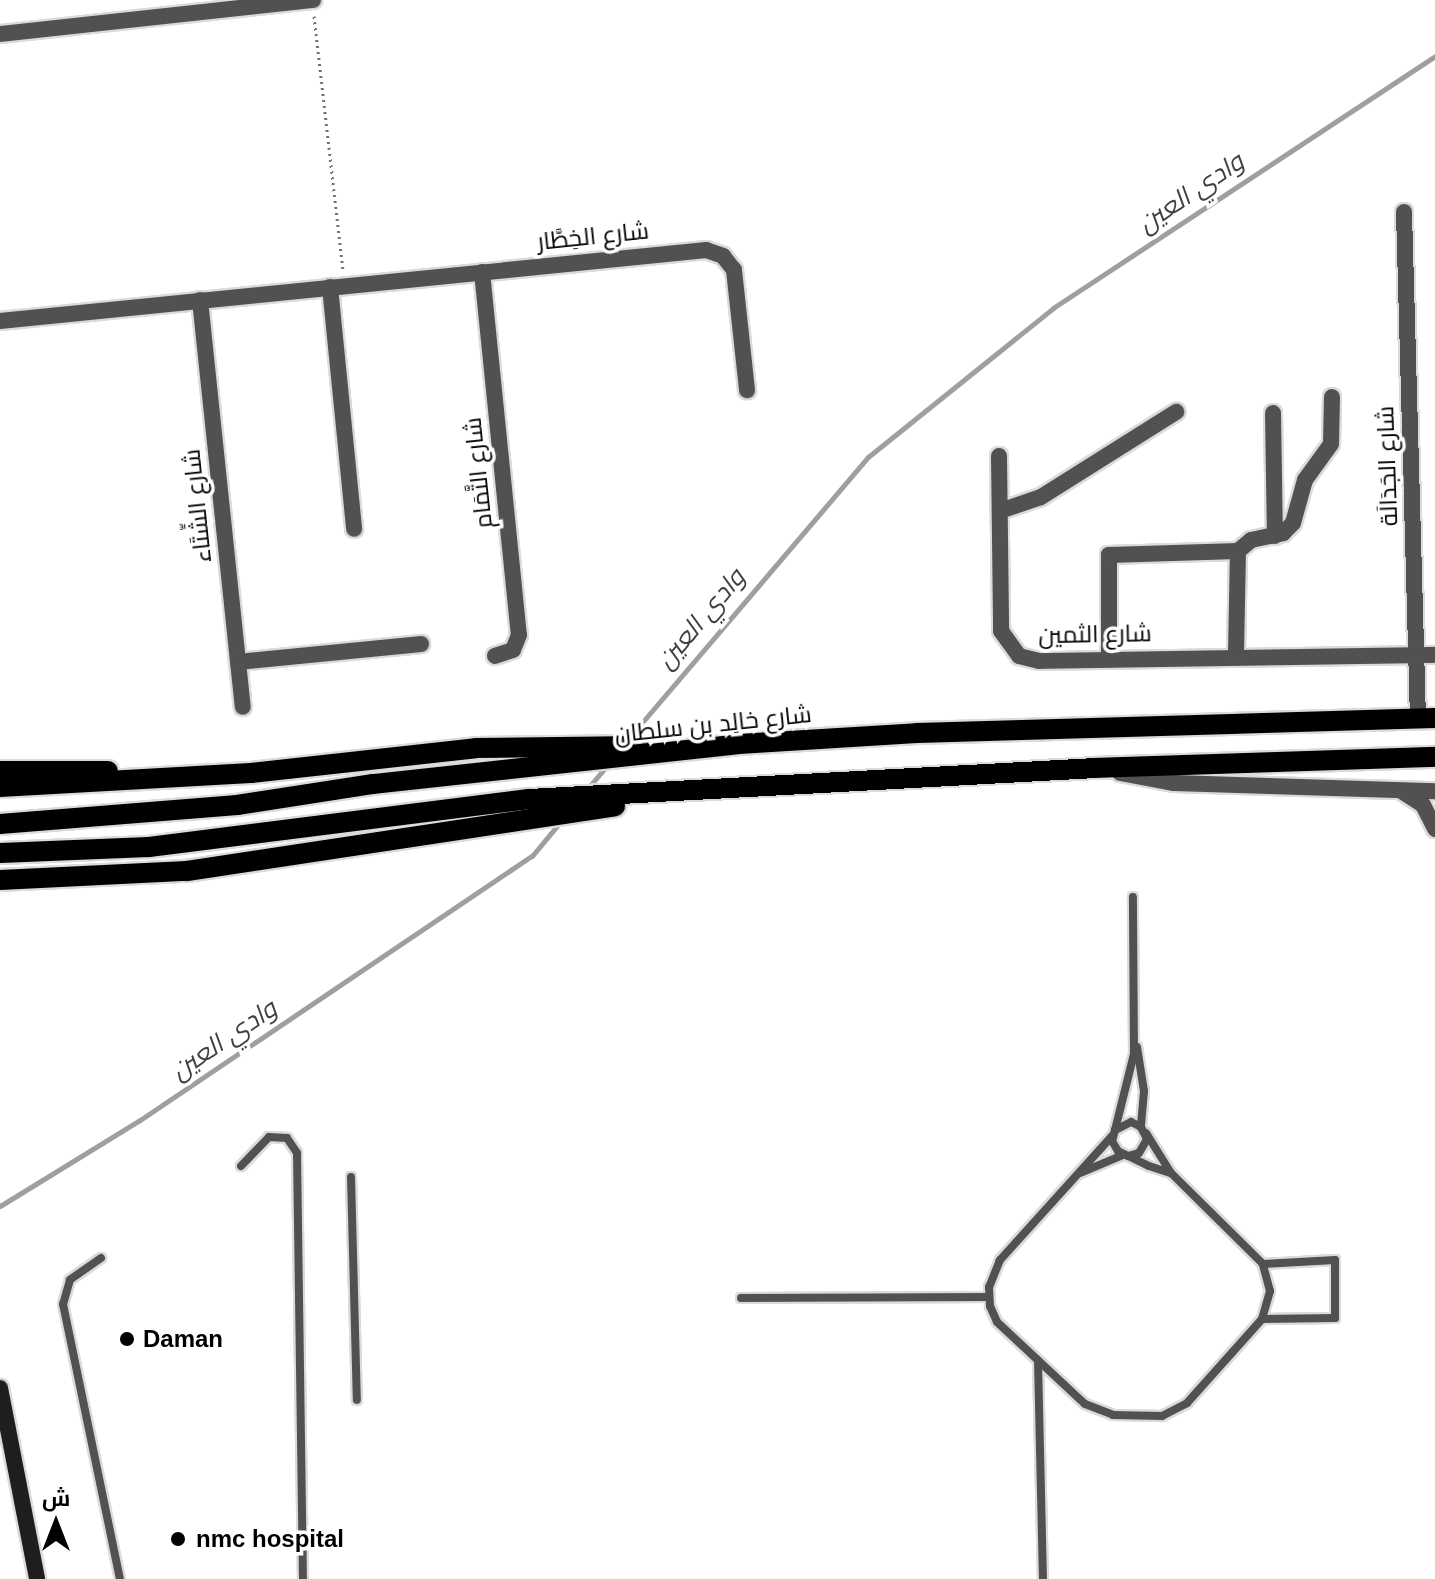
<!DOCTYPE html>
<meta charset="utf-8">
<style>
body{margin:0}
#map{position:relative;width:1435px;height:1579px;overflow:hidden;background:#fff;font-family:Arial,Cairo,sans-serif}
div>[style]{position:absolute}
.stream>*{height:5px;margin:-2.5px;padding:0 2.5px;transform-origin:2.5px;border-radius:2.5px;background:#9f9f9f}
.path>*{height:3px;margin-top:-1.5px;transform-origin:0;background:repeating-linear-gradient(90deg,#737373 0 2px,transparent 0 6px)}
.roads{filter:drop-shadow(2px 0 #dbdbdb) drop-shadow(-2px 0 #dbdbdb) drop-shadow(0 2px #dbdbdb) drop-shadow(0 -2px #dbdbdb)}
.lane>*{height:8px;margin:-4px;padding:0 4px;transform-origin:4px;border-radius:4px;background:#515151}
.street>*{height:16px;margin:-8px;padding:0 8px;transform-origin:8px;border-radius:8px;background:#515151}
.secondary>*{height:16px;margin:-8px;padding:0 8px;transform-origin:8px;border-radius:8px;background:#1e1e1e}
.primary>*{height:20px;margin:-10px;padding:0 10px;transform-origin:10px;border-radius:10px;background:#000}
.dots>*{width:22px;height:22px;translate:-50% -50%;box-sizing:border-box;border:4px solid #fff;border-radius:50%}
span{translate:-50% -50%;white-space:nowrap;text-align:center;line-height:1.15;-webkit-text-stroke:7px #fff;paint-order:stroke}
.street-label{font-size:24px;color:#000}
.poi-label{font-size:24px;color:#000;font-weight:700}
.left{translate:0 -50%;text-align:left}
.water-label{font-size:26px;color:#404040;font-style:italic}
.north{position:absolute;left:16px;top:1483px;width:80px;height:80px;-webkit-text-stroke:6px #fff;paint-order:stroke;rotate:0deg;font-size:22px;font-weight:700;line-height:32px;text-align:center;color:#000}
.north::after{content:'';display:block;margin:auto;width:28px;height:36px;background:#000;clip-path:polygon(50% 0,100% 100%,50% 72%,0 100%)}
</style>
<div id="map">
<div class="stream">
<i style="left:628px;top:739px;width:370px;rotate:-49.6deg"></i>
<i style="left:868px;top:457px;width:238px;rotate:-38.8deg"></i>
<i style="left:1053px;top:308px;width:458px;rotate:-33.4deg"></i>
<i style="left:588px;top:788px;width:30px;rotate:-50deg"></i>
<i style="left:0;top:1206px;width:164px;rotate:-31.6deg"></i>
<i style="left:140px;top:1120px;width:473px;rotate:-34deg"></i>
<i style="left:532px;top:856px;width:45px;rotate:-50.4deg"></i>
</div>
<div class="path">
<i style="left:314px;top:16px;width:256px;rotate:83.5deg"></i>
</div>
<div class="roads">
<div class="lane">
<i style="left:1137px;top:1047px;width:45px;rotate:81deg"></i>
<i style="left:1144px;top:1091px;width:36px;rotate:95deg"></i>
<i style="left:1115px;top:1130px;width:78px;rotate:-76deg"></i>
<i style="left:1134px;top:1054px;width:157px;rotate:-90.4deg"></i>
<i style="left:1113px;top:1135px;width:169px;rotate:132.1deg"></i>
<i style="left:1000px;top:1260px;width:29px;rotate:112deg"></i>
<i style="left:989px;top:1287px;width:19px;rotate:87deg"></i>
<i style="left:990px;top:1306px;width:17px;rotate:66deg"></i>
<i style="left:997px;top:1322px;width:120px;rotate:43deg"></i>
<i style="left:1085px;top:1404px;width:30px;rotate:21deg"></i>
<i style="left:1113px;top:1415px;width:49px;rotate:1.2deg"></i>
<i style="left:1162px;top:1416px;width:28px;rotate:-27deg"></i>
<i style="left:1187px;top:1403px;width:113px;rotate:-48.2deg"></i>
<i style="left:1262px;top:1319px;width:29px;rotate:-74deg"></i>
<i style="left:1270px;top:1291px;width:28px;rotate:-105deg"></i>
<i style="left:1263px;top:1264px;width:129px;rotate:-135.3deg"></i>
<i style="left:1171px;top:1173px;width:47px;rotate:-122deg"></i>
<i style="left:1128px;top:1156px;width:11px;rotate:-15deg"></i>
<i style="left:1139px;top:1153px;width:16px;rotate:-60deg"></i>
<i style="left:1147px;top:1139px;width:13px;rotate:-117deg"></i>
<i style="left:1141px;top:1127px;width:11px;rotate:-153deg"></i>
<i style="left:1131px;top:1122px;width:18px;rotate:153deg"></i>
<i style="left:1115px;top:1130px;width:11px;rotate:105deg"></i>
<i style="left:1112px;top:1141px;width:12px;rotate:59deg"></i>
<i style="left:1118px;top:1151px;width:34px;rotate:26deg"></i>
<i style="left:1149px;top:1166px;width:23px;rotate:18deg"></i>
<i style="left:241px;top:1166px;width:40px;rotate:-46deg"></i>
<i style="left:269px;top:1137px;width:18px;rotate:3deg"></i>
<i style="left:287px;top:1138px;width:18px;rotate:56deg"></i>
<i style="left:297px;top:1153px;width:426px;rotate:89.2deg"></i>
<i style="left:1080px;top:1173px;width:47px;rotate:-22.7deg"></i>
<i style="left:351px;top:1177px;width:223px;rotate:88.5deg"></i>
<i style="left:101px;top:1258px;width:38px;rotate:145deg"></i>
<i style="left:70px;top:1280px;width:25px;rotate:106deg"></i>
<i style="left:63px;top:1304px;width:281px;rotate:78.3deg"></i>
<i style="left:741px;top:1298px;width:248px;rotate:-0.2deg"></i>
<i style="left:1262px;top:1319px;width:73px;rotate:-0.8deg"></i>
<i style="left:1335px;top:1318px;width:58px;rotate:-90deg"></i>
<i style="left:1335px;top:1260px;width:72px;rotate:176.8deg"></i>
<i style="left:1038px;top:1361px;width:218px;rotate:88.7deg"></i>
</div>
<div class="street">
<i style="left:0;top:34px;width:315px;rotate:-6.2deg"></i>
<i style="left:1404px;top:212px;width:506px;rotate:88.42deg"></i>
<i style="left:482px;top:272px;width:365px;rotate:84.2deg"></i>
<i style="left:519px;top:635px;width:16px;rotate:112deg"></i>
<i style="left:513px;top:650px;width:19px;rotate:162deg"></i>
<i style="left:330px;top:287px;width:243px;rotate:84.3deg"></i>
<i style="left:200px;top:300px;width:409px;rotate:84deg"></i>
<i style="left:0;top:321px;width:710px;rotate:-5.74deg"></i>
<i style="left:706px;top:250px;width:18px;rotate:19deg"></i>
<i style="left:723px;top:256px;width:18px;rotate:52deg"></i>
<i style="left:734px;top:270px;width:121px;rotate:83.8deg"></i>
<i style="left:1273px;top:413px;width:123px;rotate:89.1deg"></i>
<i style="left:999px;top:456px;width:175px;rotate:89.3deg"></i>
<i style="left:1001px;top:631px;width:31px;rotate:54deg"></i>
<i style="left:1019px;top:656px;width:21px;rotate:14deg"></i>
<i style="left:1039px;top:661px;width:396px;rotate:-0.9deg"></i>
<i style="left:1000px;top:511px;width:43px;rotate:-18.9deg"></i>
<i style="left:1041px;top:497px;width:160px;rotate:-32.2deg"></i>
<i style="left:1238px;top:551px;width:17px;rotate:-40deg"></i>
<i style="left:1251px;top:540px;width:33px;rotate:-12deg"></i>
<i style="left:1283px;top:533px;width:14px;rotate:-45deg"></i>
<i style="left:1293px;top:523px;width:45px;rotate:-74.4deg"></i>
<i style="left:1305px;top:480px;width:44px;rotate:-54.2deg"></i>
<i style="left:1331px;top:444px;width:47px;rotate:-88.8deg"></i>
<i style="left:1236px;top:654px;width:103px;rotate:-88.9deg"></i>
<i style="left:1109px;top:658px;width:103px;rotate:-90deg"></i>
<i style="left:1109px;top:555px;width:129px;rotate:-1.8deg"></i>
<i style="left:238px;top:662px;width:184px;rotate:-5.6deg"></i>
<i style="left:1120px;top:773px;width:55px;rotate:10.5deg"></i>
<i style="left:1174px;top:783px;width:261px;rotate:1.8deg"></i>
<i style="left:1403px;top:792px;width:24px;rotate:33deg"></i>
<i style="left:1423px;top:805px;width:27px;rotate:63deg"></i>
</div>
<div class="secondary">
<i style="left:0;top:1388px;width:195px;rotate:79deg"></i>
</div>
<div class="primary">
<i style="left:0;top:771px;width:108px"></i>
<i style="left:0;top:787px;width:251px;rotate:-3.2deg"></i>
<i style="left:251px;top:773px;width:226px;rotate:-6.3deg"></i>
<i style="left:476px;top:748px;width:163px;rotate:-0.7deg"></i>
<i style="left:0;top:824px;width:238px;rotate:-4.6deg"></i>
<i style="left:237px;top:805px;width:138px;rotate:-8.8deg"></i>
<i style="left:373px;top:784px;width:368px;rotate:-6.2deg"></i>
<i style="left:739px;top:744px;width:178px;rotate:-3.5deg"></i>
<i style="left:917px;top:733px;width:518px;rotate:-1.66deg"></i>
<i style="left:0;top:853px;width:149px;rotate:-2.3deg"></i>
<i style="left:149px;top:847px;width:383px;rotate:-7.2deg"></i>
<i style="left:529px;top:799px;width:567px;rotate:-3.13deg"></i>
<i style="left:1095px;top:768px;width:340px;rotate:-1.9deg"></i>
<i style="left:0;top:880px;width:187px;rotate:-2.8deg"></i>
<i style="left:187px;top:871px;width:433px;rotate:-8.6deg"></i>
</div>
</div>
<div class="dots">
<i style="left:127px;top:1339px;background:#000"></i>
<i style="left:178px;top:1539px;background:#000"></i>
</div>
<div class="street-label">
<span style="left:593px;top:236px;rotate:-6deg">شارع الخِطَّار</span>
<span style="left:1387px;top:466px;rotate:-92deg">شارع الجَدَالَة</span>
<span style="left:478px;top:473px;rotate:-96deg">شارع التَّمَام</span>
<span style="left:197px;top:506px;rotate:-96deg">شارع الشِّتَاء</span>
<span style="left:1095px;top:634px;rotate:-1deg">شارع الثمين</span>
<span style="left:713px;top:724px;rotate:-6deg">شارع خالِد بن سلطان</span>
</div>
<div class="poi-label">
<span class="left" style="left:143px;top:1339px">Daman</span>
<span class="left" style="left:196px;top:1539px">nmc hospital</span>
</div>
<div class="water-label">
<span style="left:1191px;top:193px;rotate:-34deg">وادي العين</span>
<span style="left:701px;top:619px;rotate:-50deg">وادي العين</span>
<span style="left:224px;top:1040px;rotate:-34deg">وادي العين</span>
</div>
<div class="north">ش</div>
</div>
